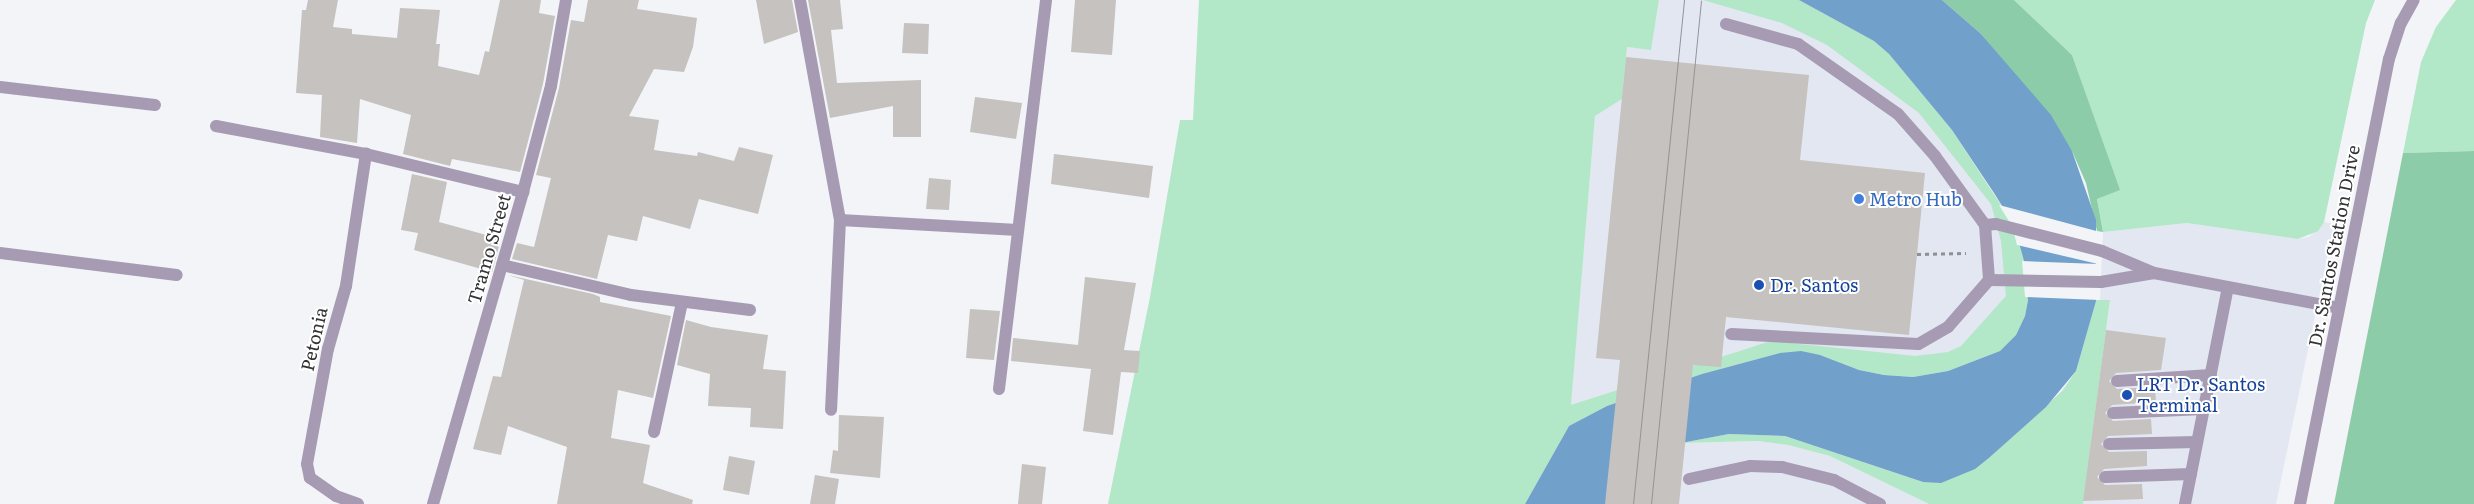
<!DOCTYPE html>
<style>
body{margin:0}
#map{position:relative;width:2474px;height:504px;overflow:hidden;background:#f2f4f8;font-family:Literata,serif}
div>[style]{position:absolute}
.built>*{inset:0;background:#e2e7f2}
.green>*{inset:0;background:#b2e7c8}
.forest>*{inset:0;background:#8dcca8}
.water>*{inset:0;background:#71a0cb}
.pier>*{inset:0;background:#f2f4f8}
.building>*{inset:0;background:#c5c2bf}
.path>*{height:3px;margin-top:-1.5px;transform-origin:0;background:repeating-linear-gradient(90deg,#8e8f92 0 4px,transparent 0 8px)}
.lane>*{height:12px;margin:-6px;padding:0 6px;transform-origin:6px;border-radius:6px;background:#a69bb3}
.street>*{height:12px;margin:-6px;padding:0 6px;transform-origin:6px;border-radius:6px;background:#a69bb3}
.tram>*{height:1px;margin:-0.5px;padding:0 0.5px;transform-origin:0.5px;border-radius:0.5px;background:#939497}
.dots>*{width:14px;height:14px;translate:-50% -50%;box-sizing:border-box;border:2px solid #fff;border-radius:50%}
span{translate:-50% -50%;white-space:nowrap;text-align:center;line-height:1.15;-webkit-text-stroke:4px #fff;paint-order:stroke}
.shop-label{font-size:18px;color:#366cbe}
.left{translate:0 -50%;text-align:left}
.street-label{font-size:18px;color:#343436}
.transit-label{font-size:18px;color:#164399}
</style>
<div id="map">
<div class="built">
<i style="clip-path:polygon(1659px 0,1799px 0,1874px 41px,2014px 225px,2000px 351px,1569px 426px,1595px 116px,1622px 99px,1626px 47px,1651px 49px)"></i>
<i style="clip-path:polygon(2324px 222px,2334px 224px,2276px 504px,2083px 504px,2110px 301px,2100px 300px,2103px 232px,2187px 223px,2298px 239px,2309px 237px)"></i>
<i style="clip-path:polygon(1758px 441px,1788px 445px,1830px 456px,1929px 504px,1609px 504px,1681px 443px)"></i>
</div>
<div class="green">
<i style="clip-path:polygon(1199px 0,1659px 0,1651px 50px,1627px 47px,1622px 99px,1595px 116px,1571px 405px,1771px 341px,1915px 356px,1948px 352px,1961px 346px,2006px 296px,2001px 241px,1991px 204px,1919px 113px,1827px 45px,1782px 23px,1703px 0,1799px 0,1874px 41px,1889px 54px,1952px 130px,2014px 225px,2024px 261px,2028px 300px,2025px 316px,2016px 335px,2000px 351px,1948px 371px,1913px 377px,1884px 375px,1859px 370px,1820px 355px,1780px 353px,1702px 374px,1607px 406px,1569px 426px,1525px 504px,1108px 504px,1150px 297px,1180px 120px,1193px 120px)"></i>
<i style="clip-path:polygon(2014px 0,2375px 0,2366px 23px,2324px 222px,2318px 231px,2298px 239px,2187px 223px,2103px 232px,2097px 199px,2119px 190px,2072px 55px)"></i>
<i style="clip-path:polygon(2456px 0,2474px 0,2474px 151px,2403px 153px,2421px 62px,2436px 27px)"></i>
<i style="clip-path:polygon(2096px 300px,2110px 300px,2083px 504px,1929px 504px,1830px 456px,1788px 445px,1758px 441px,1681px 443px,1729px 434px,1785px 436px,1923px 482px,1990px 457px,2062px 391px,2076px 371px)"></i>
</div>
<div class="forest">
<i style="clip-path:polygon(1942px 0,2014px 0,2072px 55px,2120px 190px,2097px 199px,2103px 232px,2097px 231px,2086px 183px,2072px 151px,1980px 33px)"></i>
<i style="clip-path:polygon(2474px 151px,2474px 504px,2334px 504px,2403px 153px)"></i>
</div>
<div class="water">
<i style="clip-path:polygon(1799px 0,1942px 0,1980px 33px,2051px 115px,2072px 151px,2096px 220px,2096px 301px,2076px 371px,2046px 407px,1990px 457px,1975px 469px,1941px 483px,1923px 482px,1785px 436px,1729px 434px,1681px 443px,1609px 504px,1525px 504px,1569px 426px,1607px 406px,1702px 374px,1780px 353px,1801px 351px,1820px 355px,1859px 370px,1884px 375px,1913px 377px,1948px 371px,2000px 351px,2016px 335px,2025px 316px,2028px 300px,2024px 261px,2014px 225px,1994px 193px,1952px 130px,1889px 54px,1874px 41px)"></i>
</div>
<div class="pier">
<i style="clip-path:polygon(1999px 205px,2100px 232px,2099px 300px,2025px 297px,2022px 261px,2098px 264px,2017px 245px,2012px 226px)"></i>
</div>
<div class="building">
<i style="clip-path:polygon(308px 0,338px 0,333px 27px,352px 29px,352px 34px,397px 38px,400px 8px,440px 10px,436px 44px,440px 44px,438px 66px,479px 75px,485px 51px,489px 52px,500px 0,541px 0,539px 13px,555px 16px,543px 84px,520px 172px,452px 159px,450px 166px,403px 154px,411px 115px,360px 99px,357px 143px,320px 137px,322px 95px,296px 93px,302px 10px,306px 10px)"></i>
<i style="clip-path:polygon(588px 0,639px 0,637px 9px,697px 18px,693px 47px,684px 72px,654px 69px,629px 116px,659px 120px,654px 150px,697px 156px,698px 152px,734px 161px,739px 147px,773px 155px,758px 214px,699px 199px,690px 229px,643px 216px,637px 241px,608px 235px,597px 279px,512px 259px,517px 243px,534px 247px,551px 178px,536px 175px,559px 88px,571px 20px,584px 22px)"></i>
<i style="clip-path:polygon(756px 0,792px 0,798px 32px,764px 44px)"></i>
<i style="clip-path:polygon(808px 0,840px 0,843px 29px,831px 30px,837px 83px,921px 80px,921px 137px,893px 137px,893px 106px,830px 118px)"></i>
<i style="clip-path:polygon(1075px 0,1116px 0,1112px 55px,1071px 52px)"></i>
<i style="clip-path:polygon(904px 23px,929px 24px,928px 54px,902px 53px)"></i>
<i style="clip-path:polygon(1626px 57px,1809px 75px,1800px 160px,1925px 173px,1909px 335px,1726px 317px,1721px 367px,1693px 365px,1679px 504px,1605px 504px,1620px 360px,1596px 358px)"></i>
<i style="clip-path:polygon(975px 97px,1022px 103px,1016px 139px,970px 132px)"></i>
<i style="clip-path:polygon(1054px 154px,1153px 166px,1149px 198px,1051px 184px)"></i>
<i style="clip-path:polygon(412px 174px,447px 182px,439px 222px,501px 239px,492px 272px,414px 250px,418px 233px,401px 230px)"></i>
<i style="clip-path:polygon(929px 178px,951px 180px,949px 210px,926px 209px)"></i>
<i style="clip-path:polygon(508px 275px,593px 294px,600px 297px,600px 302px,671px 316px,653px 398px,618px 390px,611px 438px,650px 445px,643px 483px,693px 500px,692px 504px,557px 504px,567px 447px,508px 426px,501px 455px,473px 449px,493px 376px,501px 377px,524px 280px)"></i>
<i style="clip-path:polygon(1085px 277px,1136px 283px,1124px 350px,1140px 351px,1138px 373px,1121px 372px,1113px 435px,1083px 431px,1091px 369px,1011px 361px,1013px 338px,1078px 345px)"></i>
<i style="clip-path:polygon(970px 309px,1000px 311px,994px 360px,966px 358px)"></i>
<i style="clip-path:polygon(686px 320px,711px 327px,768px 335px,763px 369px,786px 371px,783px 429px,750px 427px,751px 408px,708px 406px,710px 374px,677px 365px)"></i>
<i style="clip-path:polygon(2106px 330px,2166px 338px,2161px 370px,2116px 373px,2109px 381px,2117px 389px,2155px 387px,2156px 402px,2112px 405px,2105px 413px,2113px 421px,2151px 419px,2152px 434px,2108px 436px,2101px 444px,2109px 452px,2147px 451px,2147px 466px,2104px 469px,2097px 477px,2105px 485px,2142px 484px,2143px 499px,2083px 501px)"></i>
<i style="clip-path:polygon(839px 415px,884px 417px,880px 478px,830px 473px,833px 450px,838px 451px)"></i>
<i style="clip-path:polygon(729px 456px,755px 461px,749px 495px,723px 490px)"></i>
<i style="clip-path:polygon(1022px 464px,1046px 467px,1042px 504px,1018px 504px)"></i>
<i style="clip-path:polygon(815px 475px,839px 479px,835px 504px,810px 504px)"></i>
</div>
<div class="path">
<i style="left:1917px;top:254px;width:49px;rotate:-1.2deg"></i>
</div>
<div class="lane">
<i style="left:1726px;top:24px;width:75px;rotate:15.5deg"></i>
<i style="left:1798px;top:44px;width:122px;rotate:35deg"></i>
<i style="left:1898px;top:114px;width:56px;rotate:48.6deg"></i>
<i style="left:1935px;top:156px;width:85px;rotate:54.1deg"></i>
<i style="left:1985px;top:225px;width:55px;rotate:85.8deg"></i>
<i style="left:1989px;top:280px;width:62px;rotate:131.1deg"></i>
<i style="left:1948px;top:327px;width:34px;rotate:150deg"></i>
<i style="left:1918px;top:344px;width:187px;rotate:-176.9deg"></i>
<i style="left:1985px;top:225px;width:11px;rotate:-5deg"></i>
<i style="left:1996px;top:224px;width:109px;rotate:14.3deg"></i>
<i style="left:2102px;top:251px;width:56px;rotate:22.9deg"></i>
<i style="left:2154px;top:273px;width:188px;rotate:10.7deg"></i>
<i style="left:1989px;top:280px;width:112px;rotate:1deg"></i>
<i style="left:2101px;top:282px;width:54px;rotate:-9.6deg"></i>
<i style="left:2117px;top:381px;width:94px;rotate:-3.7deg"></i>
<i style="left:2113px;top:413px;width:91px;rotate:-2.5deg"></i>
<i style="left:2109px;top:444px;width:88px;rotate:-1.3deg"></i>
<i style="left:2105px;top:477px;width:86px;rotate:-2deg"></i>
<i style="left:1689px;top:479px;width:62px;rotate:-12deg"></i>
<i style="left:1750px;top:466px;width:32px;rotate:2deg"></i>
<i style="left:1782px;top:467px;width:54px;rotate:14deg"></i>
<i style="left:1834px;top:480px;width:52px;rotate:27.6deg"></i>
<i style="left:2185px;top:504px;width:221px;rotate:-78.8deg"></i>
<i style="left:2300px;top:504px;width:454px;rotate:-78.7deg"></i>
<i style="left:2389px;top:59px;width:38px;rotate:-72deg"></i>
<i style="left:2401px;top:23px;width:26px;rotate:-61deg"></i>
</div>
<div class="street">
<i style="left:800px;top:0;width:224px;rotate:79.7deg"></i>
<i style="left:840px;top:220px;width:190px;rotate:92.7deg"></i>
<i style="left:0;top:87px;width:156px;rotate:6.6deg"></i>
<i style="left:216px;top:126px;width:153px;rotate:10.6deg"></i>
<i style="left:366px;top:154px;width:162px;rotate:13.6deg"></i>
<i style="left:840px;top:220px;width:178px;rotate:3.2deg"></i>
<i style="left:0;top:253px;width:178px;rotate:7.1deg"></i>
<i style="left:502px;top:265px;width:132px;rotate:13.1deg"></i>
<i style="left:631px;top:295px;width:120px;rotate:7.2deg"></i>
<i style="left:999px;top:389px;width:392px;rotate:-83.1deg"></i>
<i style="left:654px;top:432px;width:133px;rotate:-77.8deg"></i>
<i style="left:358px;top:504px;width:23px;rotate:-160deg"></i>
<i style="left:336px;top:496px;width:32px;rotate:-145deg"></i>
<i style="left:310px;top:478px;width:14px;rotate:-102deg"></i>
<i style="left:307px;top:464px;width:117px;rotate:-79.7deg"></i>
<i style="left:328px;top:349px;width:66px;rotate:-74.1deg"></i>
<i style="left:346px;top:286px;width:134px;rotate:-81.4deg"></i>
<i style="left:433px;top:504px;width:325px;rotate:-73.9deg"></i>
<i style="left:523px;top:192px;width:110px;rotate:-75.2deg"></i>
<i style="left:551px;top:86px;width:87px;rotate:-80.1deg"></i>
</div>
<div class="tram">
<i style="left:1633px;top:504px;width:507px;rotate:-84.22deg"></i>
<i style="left:1651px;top:504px;width:506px;rotate:-84.33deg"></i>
</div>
<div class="dots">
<i style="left:1859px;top:199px;background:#3f7fe0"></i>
<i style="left:1759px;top:285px;background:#1a4fb4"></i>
<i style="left:2127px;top:395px;background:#1a4fb4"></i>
</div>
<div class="shop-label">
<span class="left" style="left:1869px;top:199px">Metro Hub</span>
</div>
<div class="street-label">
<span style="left:2334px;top:246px;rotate:-79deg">Dr. Santos Station Drive</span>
<span style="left:489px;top:249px;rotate:-74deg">Tramo Street</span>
<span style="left:314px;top:339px;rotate:-77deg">Petonia</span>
</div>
<div class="transit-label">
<span class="left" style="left:1770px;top:285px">Dr. Santos</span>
<span class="left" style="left:2137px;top:395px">LRT Dr. Santos<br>Terminal</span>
</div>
</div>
